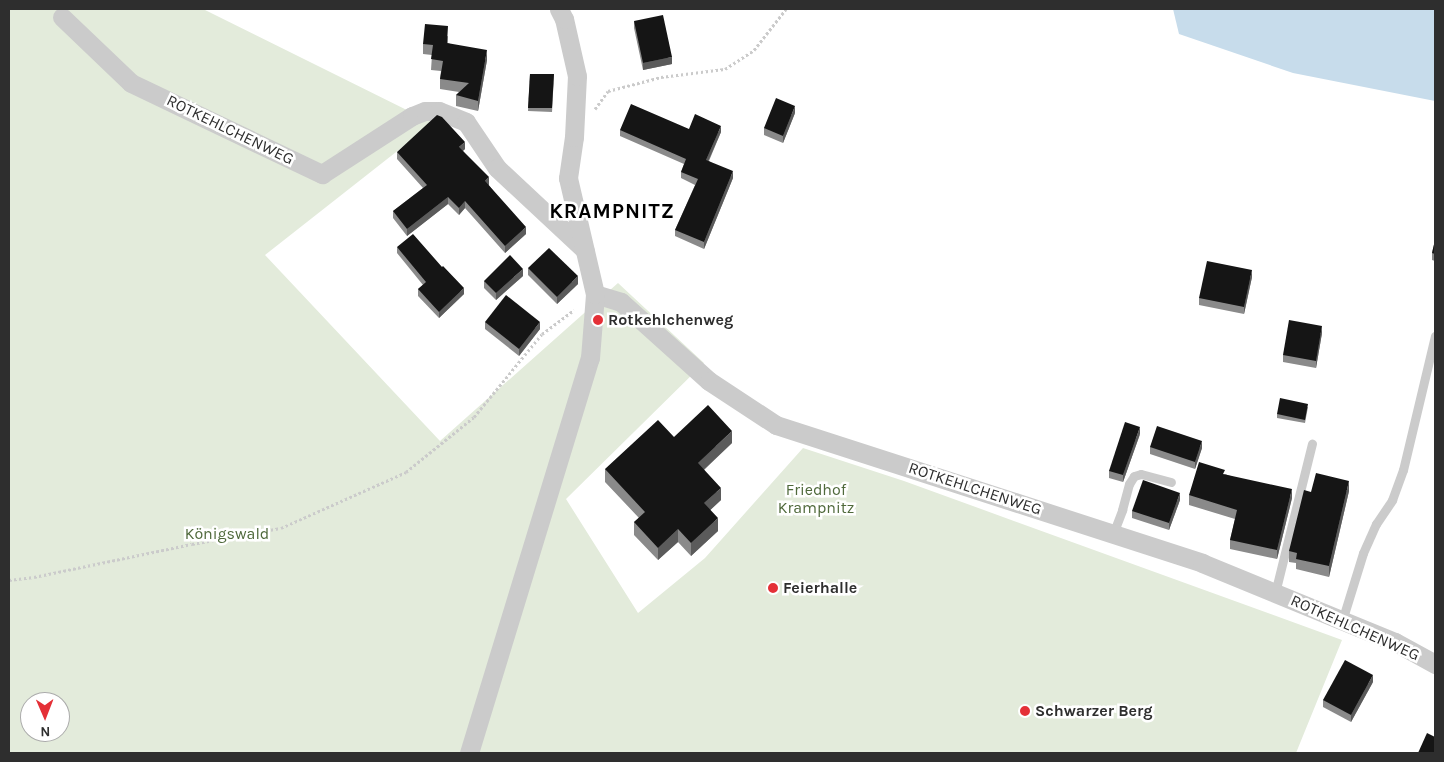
<!DOCTYPE html>
<meta charset="utf-8">
<style>
body{margin:0}
#map{position:relative;width:1444px;height:762px;overflow:hidden;background:#fff;font-family:Karla,sans-serif}
div>[style]{position:absolute}
.green>*{inset:0;background:#e3ebdb}
.water>*{inset:0;background:#c7dceb}
.path>*{height:3px;margin-top:-1.5px;transform-origin:0;background:repeating-linear-gradient(90deg,#cbcbcb 0 2.5px,transparent 0 5px)}
.lane>*{height:9px;margin:-4.5px;padding:0 4.5px;transform-origin:4.5px;border-radius:4.5px;background:#cbcbcb}
.street>*{height:19px;margin:-9.5px;padding:0 9.5px;transform-origin:9.5px;border-radius:9.5px;background:#cbcbcb}
.wall>*{inset:0;background:#8a8a8a}
.shaded-wall>*{inset:0;background:#5b5b5b}
.building>*{inset:0;background:#151515}
.dots>*{width:14px;height:14px;translate:-50% -50%;box-sizing:border-box;border:2px solid #fff;border-radius:50%}
span{translate:-50% -50%;white-space:nowrap;text-align:center;line-height:1.15;-webkit-text-stroke:5px #fff;paint-order:stroke}
.street-label{font-size:16px;color:#2e2e2e}
.poi-label{font-size:16px;color:#2e2e2e;font-weight:700}
.left{translate:0 -50%;text-align:left}
.park-label{font-size:16px;color:#4f693b}
.district-label{font-size:21px;color:#000;font-weight:700;letter-spacing:1px}
.frame{position:absolute;inset:0;border:10px solid #2e2e2e;pointer-events:none}
.north{position:absolute;left:20px;top:692px;width:50px;height:50px;box-sizing:border-box;background:#fff;border:1px solid #ababab;border-radius:50%;rotate:179deg;font-size:14px;font-weight:700;line-height:20px;text-align:center;color:#2e2e2e}
.north::after{content:'';display:block;margin:auto;width:18px;height:22px;background:#e43037;clip-path:polygon(50% 0,100% 100%,50% 72%,0 100%)}
</style>
<div id="map">
<div class="green">
<i style="clip-path:polygon(evenodd,9px 9px,203px 9px,433px 123px,265px 255px,440px 441px,618px 283px,704px 363px,566px 499px,638px 613px,705px 558px,803px 448px,904px 481px,1342px 640px,1296px 753px,9px 753px,9px 9px,30px 702px,60px 702px,60px 732px,30px 732px,30px 702px)"></i>
</div>
<div class="water">
<i style="clip-path:polygon(1173px 9px,1435px 9px,1435px 101px,1293px 73px,1179px 34px)"></i>
</div>
<div class="path">
<i style="left:595px;top:109px;width:22px;rotate:-54deg"></i>
<i style="left:608px;top:91px;width:55px;rotate:-14.8deg"></i>
<i style="left:661px;top:77px;width:64px;rotate:-7.1deg"></i>
<i style="left:725px;top:69px;width:35px;rotate:-33deg"></i>
<i style="left:754px;top:50px;width:52px;rotate:-52deg"></i>
<i style="left:9px;top:580px;width:25px;rotate:-7deg"></i>
<i style="left:34px;top:577px;width:161px;rotate:-11.8deg"></i>
<i style="left:192px;top:544px;width:90px;rotate:-10.2deg"></i>
<i style="left:281px;top:528px;width:137px;rotate:-24.1deg"></i>
<i style="left:406px;top:472px;width:87px;rotate:-39deg"></i>
<i style="left:474px;top:417px;width:107px;rotate:-50.7deg"></i>
<i style="left:542px;top:334px;width:40px;rotate:-37deg"></i>
</div>
<div class="lane">
<i style="left:1113px;top:534px;width:26px;rotate:-69deg"></i>
<i style="left:1122px;top:510px;width:27px;rotate:-75deg"></i>
<i style="left:1129px;top:484px;width:9px;rotate:-58deg"></i>
<i style="left:1134px;top:476px;width:7px;rotate:-16deg"></i>
<i style="left:1141px;top:474px;width:31px;rotate:15deg"></i>
<i style="left:1275px;top:593px;width:154px;rotate:-76.1deg"></i>
<i style="left:1342px;top:621px;width:71px;rotate:-72.8deg"></i>
<i style="left:1363px;top:553px;width:32px;rotate:-66deg"></i>
<i style="left:1376px;top:524px;width:29px;rotate:-56deg"></i>
<i style="left:1392px;top:500px;width:32px;rotate:-70deg"></i>
<i style="left:1403px;top:470px;width:138px;rotate:-76.6deg"></i>
</div>
<div class="street">
<i style="left:62px;top:17px;width:95px;rotate:43.7deg"></i>
<i style="left:131px;top:83px;width:212px;rotate:25.5deg"></i>
<i style="left:322px;top:174px;width:107px;rotate:-32.8deg"></i>
<i style="left:412px;top:116px;width:14px;rotate:-21deg"></i>
<i style="left:425px;top:111px;width:14px"></i>
<i style="left:439px;top:111px;width:29px;rotate:22deg"></i>
<i style="left:466px;top:122px;width:55px;rotate:56deg"></i>
<i style="left:497px;top:168px;width:120px;rotate:43deg"></i>
<i style="left:595px;top:294px;width:27px;rotate:17deg"></i>
<i style="left:621px;top:302px;width:118px;rotate:41.9deg"></i>
<i style="left:709px;top:381px;width:80px;rotate:33.3deg"></i>
<i style="left:776px;top:425px;width:448px;rotate:17.9deg"></i>
<i style="left:1202px;top:563px;width:209px;rotate:22.3deg"></i>
<i style="left:1395px;top:642px;width:46px;rotate:28.8deg"></i>
<i style="left:469px;top:753px;width:413px;rotate:-73deg"></i>
<i style="left:590px;top:358px;width:64px;rotate:-85.5deg"></i>
<i style="left:595px;top:294px;width:119px;rotate:-103.1deg"></i>
<i style="left:568px;top:178px;width:41px;rotate:-81.7deg"></i>
<i style="left:574px;top:137px;width:61px;rotate:-87.2deg"></i>
<i style="left:577px;top:76px;width:58px;rotate:-102.8deg"></i>
<i style="left:564px;top:19px;width:11px;rotate:-117deg"></i>
</div>
<div class="wall">
<i style="clip-path:polygon(634px 21px,672px 64px,643px 70px,634px 28px)"></i>
<i style="clip-path:polygon(448px 36px,448px 43px,487px 60px,478px 111px,456px 106px,456px 95px,459px 92px,440px 89px,440px 79px,441px 71px,431px 70px,432px 55px,423px 54px,423px 44px)"></i>
<i style="clip-path:polygon(530px 74px,554px 74px,552px 112px,528px 111px)"></i>
<i style="clip-path:polygon(795px 113px,783px 143px,764px 135px,764px 128px)"></i>
<i style="clip-path:polygon(689px 129px,721px 132px,709px 161px,733px 178px,704px 249px,675px 236px,675px 230px,695px 185px,681px 178px,681px 172px,684px 164px,620px 136px,620px 130px)"></i>
<i style="clip-path:polygon(465px 149px,463px 151px,526px 234px,505px 253px,465px 208px,459px 215px,448px 204px,407px 236px,393px 218px,393px 211px,423px 188px,397px 159px,397px 152px)"></i>
<i style="clip-path:polygon(1435px 240px,1435px 261px,1432px 260px,1432px 253px)"></i>
<i style="clip-path:polygon(397px 247px,464px 294px,439px 318px,418px 296px,418px 289px,423px 285px,397px 253px)"></i>
<i style="clip-path:polygon(528px 268px,578px 284px,557px 304px,528px 275px)"></i>
<i style="clip-path:polygon(523px 276px,496px 300px,484px 288px,484px 281px)"></i>
<i style="clip-path:polygon(1252px 277px,1244px 314px,1199px 305px,1199px 298px)"></i>
<i style="clip-path:polygon(485px 322px,540px 329px,519px 356px,485px 329px)"></i>
<i style="clip-path:polygon(1322px 333px,1316px 368px,1283px 362px,1283px 355px)"></i>
<i style="clip-path:polygon(1308px 407px,1305px 423px,1277px 418px,1277px 414px)"></i>
<i style="clip-path:polygon(1140px 434px,1123px 482px,1109px 478px,1109px 471px)"></i>
<i style="clip-path:polygon(732px 443px,704px 470px,721px 500px,710px 510px,718px 531px,691px 556px,678px 542px,658px 560px,634px 535px,634px 522px,639px 518px,605px 482px,605px 469px)"></i>
<i style="clip-path:polygon(1150px 447px,1202px 448px,1195px 469px,1150px 454px)"></i>
<i style="clip-path:polygon(1225px 474px,1292px 498px,1277px 559px,1230px 549px,1230px 540px,1235px 519px,1189px 505px,1189px 495px)"></i>
<i style="clip-path:polygon(1349px 491px,1329px 577px,1296px 569px,1296px 563px,1289px 562px,1289px 551px,1311px 492px)"></i>
<i style="clip-path:polygon(1180px 500px,1169px 530px,1132px 518px,1132px 511px)"></i>
<i style="clip-path:polygon(1373px 682px,1351px 722px,1323px 707px,1323px 700px)"></i>
</div>
<div class="shaded-wall">
<i style="clip-path:polygon(487px 50px,487px 60px,478px 111px,478px 101px)"></i>
<i style="clip-path:polygon(672px 57px,672px 64px,643px 70px,643px 63px)"></i>
<i style="clip-path:polygon(795px 106px,795px 113px,783px 143px,783px 136px)"></i>
<i style="clip-path:polygon(721px 126px,721px 132px,706px 166px,706px 160px)"></i>
<i style="clip-path:polygon(465px 142px,465px 149px,459px 154px,459px 147px)"></i>
<i style="clip-path:polygon(733px 171px,733px 178px,704px 249px,704px 242px)"></i>
<i style="clip-path:polygon(489px 177px,489px 185px,485px 188px,485px 181px)"></i>
<i style="clip-path:polygon(448px 197px,448px 204px,407px 236px,407px 229px)"></i>
<i style="clip-path:polygon(465px 201px,465px 208px,459px 215px,459px 208px)"></i>
<i style="clip-path:polygon(526px 227px,526px 234px,505px 253px,505px 246px)"></i>
<i style="clip-path:polygon(523px 269px,523px 276px,496px 300px,496px 293px)"></i>
<i style="clip-path:polygon(1252px 270px,1252px 277px,1244px 314px,1244px 307px)"></i>
<i style="clip-path:polygon(578px 276px,578px 284px,557px 304px,557px 297px)"></i>
<i style="clip-path:polygon(464px 288px,464px 294px,439px 318px,439px 312px)"></i>
<i style="clip-path:polygon(540px 322px,540px 329px,519px 356px,519px 349px)"></i>
<i style="clip-path:polygon(1322px 326px,1322px 333px,1316px 368px,1316px 361px)"></i>
<i style="clip-path:polygon(1140px 427px,1140px 434px,1123px 482px,1123px 475px)"></i>
<i style="clip-path:polygon(732px 431px,732px 443px,698px 475px,698px 463px)"></i>
<i style="clip-path:polygon(1202px 441px,1202px 448px,1195px 469px,1195px 462px)"></i>
<i style="clip-path:polygon(1349px 481px,1349px 491px,1329px 577px,1329px 566px)"></i>
<i style="clip-path:polygon(721px 488px,721px 500px,704px 516px,704px 503px)"></i>
<i style="clip-path:polygon(1292px 489px,1292px 498px,1277px 559px,1277px 550px)"></i>
<i style="clip-path:polygon(1180px 493px,1180px 500px,1169px 530px,1169px 523px)"></i>
<i style="clip-path:polygon(718px 518px,718px 531px,691px 556px,691px 543px)"></i>
<i style="clip-path:polygon(678px 529px,678px 542px,658px 560px,658px 548px)"></i>
<i style="clip-path:polygon(1373px 675px,1373px 682px,1351px 722px,1351px 715px)"></i>
</div>
<div class="building">
<i style="clip-path:polygon(663px 15px,672px 57px,643px 63px,634px 21px)"></i>
<i style="clip-path:polygon(425px 24px,448px 26px,447px 43px,487px 50px,478px 101px,456px 95px,469px 83px,440px 79px,443px 61px,431px 59px,433px 45px,423px 44px)"></i>
<i style="clip-path:polygon(530px 74px,554px 74px,552px 108px,528px 108px)"></i>
<i style="clip-path:polygon(776px 98px,795px 106px,783px 136px,764px 128px)"></i>
<i style="clip-path:polygon(631px 104px,689px 129px,695px 114px,721px 126px,706px 160px,733px 171px,704px 242px,675px 230px,698px 179px,681px 172px,686px 159px,620px 130px)"></i>
<i style="clip-path:polygon(437px 115px,442px 117px,465px 142px,459px 147px,489px 177px,485px 181px,526px 227px,505px 246px,465px 201px,459px 208px,448px 197px,407px 229px,393px 211px,427px 185px,397px 152px)"></i>
<i style="clip-path:polygon(413px 234px,442px 267px,443px 266px,464px 288px,439px 312px,418px 289px,426px 282px,397px 247px)"></i>
<i style="clip-path:polygon(1435px 240px,1435px 254px,1432px 253px)"></i>
<i style="clip-path:polygon(549px 248px,578px 276px,557px 297px,528px 268px)"></i>
<i style="clip-path:polygon(510px 255px,523px 269px,496px 293px,484px 281px)"></i>
<i style="clip-path:polygon(1207px 261px,1252px 270px,1244px 307px,1199px 298px)"></i>
<i style="clip-path:polygon(506px 295px,540px 322px,519px 349px,485px 322px)"></i>
<i style="clip-path:polygon(1289px 320px,1322px 326px,1316px 361px,1283px 355px)"></i>
<i style="clip-path:polygon(1280px 398px,1308px 404px,1305px 420px,1277px 414px)"></i>
<i style="clip-path:polygon(708px 405px,732px 431px,698px 463px,721px 488px,704px 503px,718px 518px,691px 543px,678px 529px,658px 548px,634px 522px,645px 512px,605px 469px,658px 420px,674px 437px)"></i>
<i style="clip-path:polygon(1125px 422px,1140px 427px,1123px 475px,1109px 471px)"></i>
<i style="clip-path:polygon(1157px 426px,1202px 441px,1195px 462px,1150px 447px)"></i>
<i style="clip-path:polygon(1199px 462px,1225px 470px,1223px 474px,1292px 489px,1277px 550px,1230px 540px,1237px 510px,1189px 495px)"></i>
<i style="clip-path:polygon(1316px 473px,1349px 481px,1329px 566px,1296px 559px,1297px 553px,1289px 551px,1304px 490px,1311px 492px)"></i>
<i style="clip-path:polygon(1143px 480px,1180px 493px,1169px 523px,1132px 511px)"></i>
<i style="clip-path:polygon(1345px 660px,1373px 675px,1351px 715px,1323px 700px)"></i>
<i style="clip-path:polygon(1427px 733px,1435px 737px,1435px 753px,1418px 753px)"></i>
</div>
<div class="dots">
<i style="left:598px;top:320px;background:#e43037"></i>
<i style="left:773px;top:588px;background:#e43037"></i>
<i style="left:1025px;top:711px;background:#e43037"></i>
</div>
<div class="street-label">
<span style="left:230px;top:130px;rotate:26deg">ROTKEHLCHENWEG</span>
<span style="left:975px;top:489px;rotate:18deg">ROTKEHLCHENWEG</span>
<span style="left:1355px;top:628px;rotate:24deg">ROTKEHLCHENWEG</span>
</div>
<div class="poi-label">
<span class="left" style="left:608px;top:320px">Rotkehlchenweg</span>
<span class="left" style="left:783px;top:588px">Feierhalle</span>
<span class="left" style="left:1035px;top:711px">Schwarzer Berg</span>
</div>
<div class="park-label">
<span style="left:816px;top:499px">Friedhof<br>Krampnitz</span>
<span style="left:227px;top:534px">Königswald</span>
</div>
<div class="district-label">
<span style="left:612px;top:211px">KRAMPNITZ</span>
</div>
<div class="frame"></div>
<div class="north">N</div>
</div>
